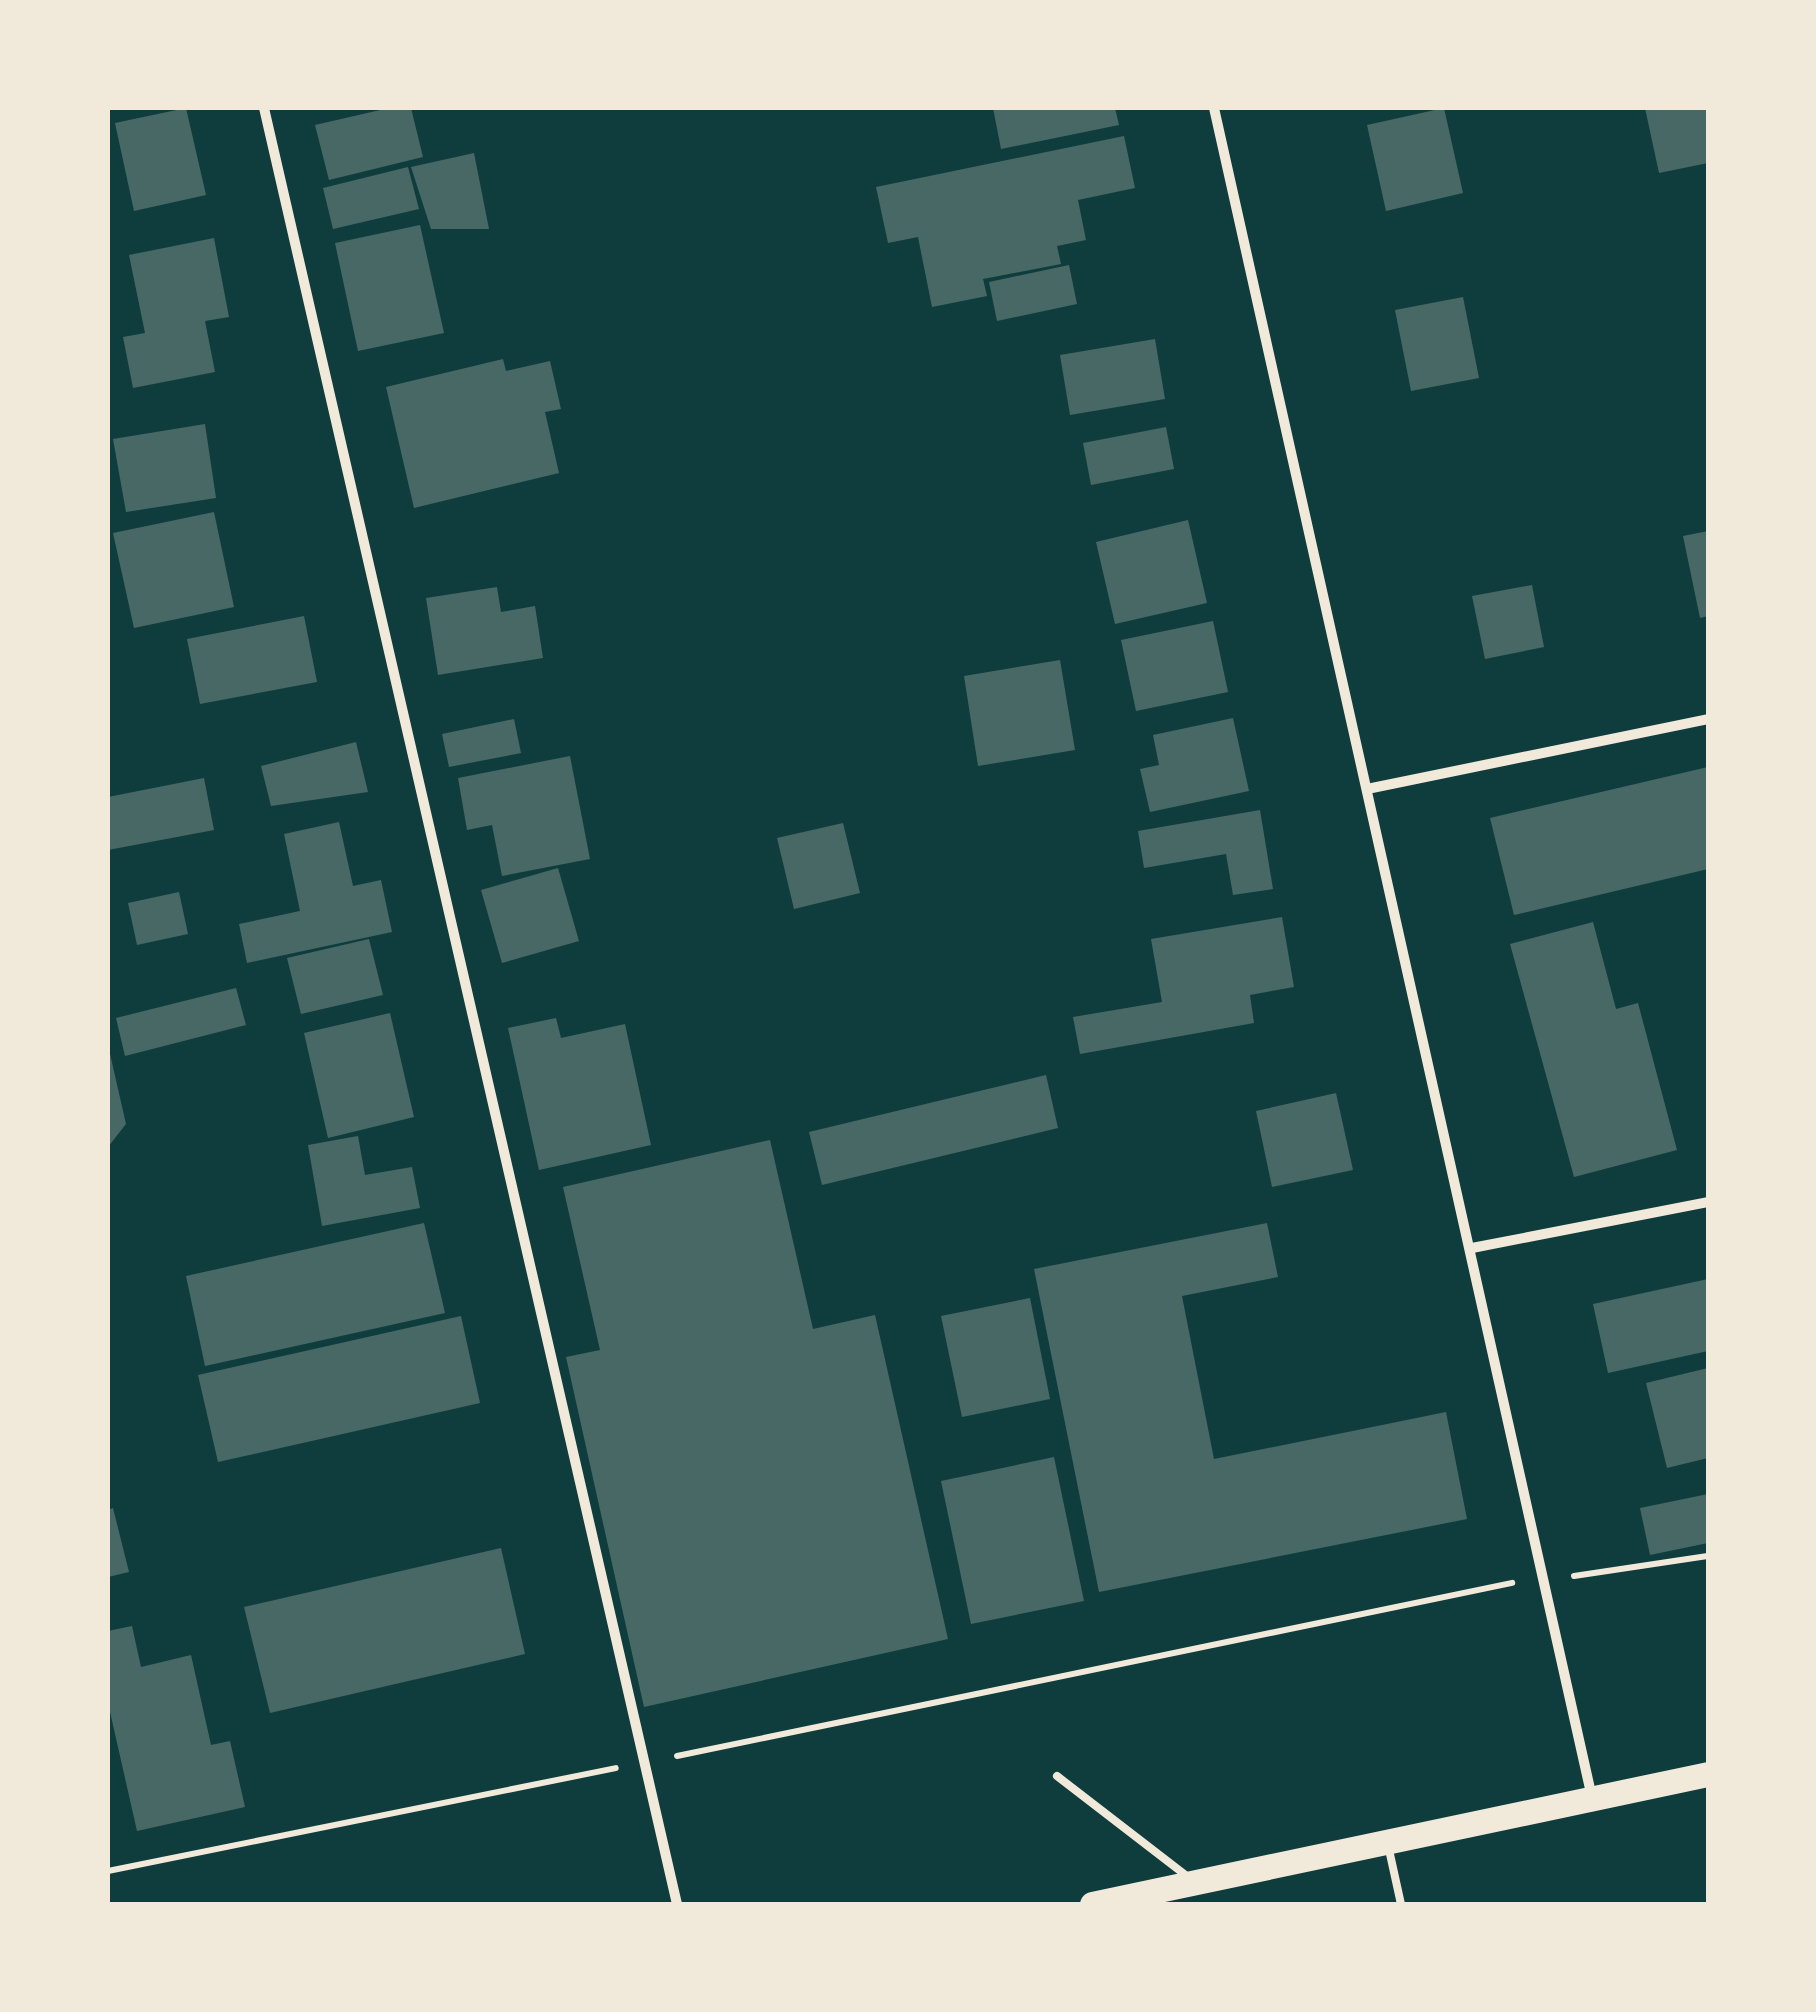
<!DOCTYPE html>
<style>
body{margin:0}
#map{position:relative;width:1816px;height:2012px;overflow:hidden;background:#0f3d3e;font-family:"Open Sans",sans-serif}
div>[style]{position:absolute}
.building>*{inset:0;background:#486865}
.path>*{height:6px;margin:-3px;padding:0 3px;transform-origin:3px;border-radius:3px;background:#f1e9da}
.service>*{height:8px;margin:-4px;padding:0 4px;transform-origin:4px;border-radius:4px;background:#f1e9da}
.minor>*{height:10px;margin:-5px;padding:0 5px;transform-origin:5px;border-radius:5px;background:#f1e9da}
.primary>*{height:25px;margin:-12.5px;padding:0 12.5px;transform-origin:12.5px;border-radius:12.5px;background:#f1e9da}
span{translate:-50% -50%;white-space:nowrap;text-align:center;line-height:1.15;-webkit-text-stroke:10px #f1e9da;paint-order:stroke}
.frame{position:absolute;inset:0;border:110px solid #f1e9da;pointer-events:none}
</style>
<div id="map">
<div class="building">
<i style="clip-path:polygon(186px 108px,206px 195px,134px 211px,115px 123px)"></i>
<i style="clip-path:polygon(389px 108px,411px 108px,423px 157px,329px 180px,315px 125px)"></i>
<i style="clip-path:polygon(993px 108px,1115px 108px,1119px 125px,1001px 149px)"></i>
<i style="clip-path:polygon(1444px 108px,1463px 193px,1386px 211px,1367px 125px)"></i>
<i style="clip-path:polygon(1645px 108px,1708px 108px,1708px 163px,1659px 173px)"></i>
<i style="clip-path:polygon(1124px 136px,1135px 188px,1078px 200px,1086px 240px,1057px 246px,1061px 264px,983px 279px,987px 296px,932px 307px,918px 237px,888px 243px,876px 187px)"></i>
<i style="clip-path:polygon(474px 153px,489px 229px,431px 229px,411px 167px)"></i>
<i style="clip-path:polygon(408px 167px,419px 209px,333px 229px,323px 188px)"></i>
<i style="clip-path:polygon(420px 225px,444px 333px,358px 351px,335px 243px)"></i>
<i style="clip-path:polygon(214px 238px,229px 317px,205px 321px,215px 372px,133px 388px,123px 337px,145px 333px,129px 255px)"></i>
<i style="clip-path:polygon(1069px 265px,1077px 304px,997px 321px,989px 282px)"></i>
<i style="clip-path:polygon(1463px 297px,1479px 378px,1411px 391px,1395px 310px)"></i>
<i style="clip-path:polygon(1155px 339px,1165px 399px,1070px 415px,1060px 355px)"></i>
<i style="clip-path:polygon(503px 359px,506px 371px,550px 361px,561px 409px,545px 412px,559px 473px,414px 508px,386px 387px)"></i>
<i style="clip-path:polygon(205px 424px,216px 498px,126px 512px,113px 439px)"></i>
<i style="clip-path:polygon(1166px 427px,1174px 469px,1091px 485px,1083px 443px)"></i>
<i style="clip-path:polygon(214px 512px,234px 607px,134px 628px,113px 533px)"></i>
<i style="clip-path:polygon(1188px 520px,1207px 603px,1115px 624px,1096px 542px)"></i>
<i style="clip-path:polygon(1708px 531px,1708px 616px,1700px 618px,1683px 536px)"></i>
<i style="clip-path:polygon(1532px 585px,1544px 647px,1485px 659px,1472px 596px)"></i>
<i style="clip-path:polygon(497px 587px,501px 612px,535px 606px,543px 658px,438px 675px,426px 598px)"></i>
<i style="clip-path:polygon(304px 616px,317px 682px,200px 704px,187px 639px)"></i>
<i style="clip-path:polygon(1213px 621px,1228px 692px,1136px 711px,1121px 640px)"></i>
<i style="clip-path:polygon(1060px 660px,1075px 750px,978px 766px,964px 676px)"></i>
<i style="clip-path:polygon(1233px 718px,1249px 791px,1150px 812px,1140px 769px,1159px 765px,1153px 735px)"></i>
<i style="clip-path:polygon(514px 719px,521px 753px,449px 767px,442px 734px)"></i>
<i style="clip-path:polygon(356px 742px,368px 792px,271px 806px,261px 766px)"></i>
<i style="clip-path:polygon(570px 756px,590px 859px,502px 876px,492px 825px,467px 830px,458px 778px)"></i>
<i style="clip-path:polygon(1708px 767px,1708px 869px,1514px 915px,1490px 818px)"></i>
<i style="clip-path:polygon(204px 778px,214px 830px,108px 850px,108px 797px)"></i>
<i style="clip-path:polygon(1260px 810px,1273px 889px,1233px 895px,1226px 854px,1144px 868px,1138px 831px)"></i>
<i style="clip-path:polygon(339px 822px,353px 886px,381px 880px,392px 932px,247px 963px,239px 924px,300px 911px,284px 834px)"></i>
<i style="clip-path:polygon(843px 823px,860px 893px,794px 909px,777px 838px)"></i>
<i style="clip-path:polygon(558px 868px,579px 941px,502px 963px,481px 890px)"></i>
<i style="clip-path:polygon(179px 892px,188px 934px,137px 945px,128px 903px)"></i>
<i style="clip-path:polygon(1282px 917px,1294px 987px,1250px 995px,1254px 1023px,1080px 1054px,1073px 1017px,1162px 1002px,1151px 939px)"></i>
<i style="clip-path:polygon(1593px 922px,1616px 1009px,1638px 1003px,1677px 1150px,1574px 1177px,1510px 944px)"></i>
<i style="clip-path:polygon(369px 939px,383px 995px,301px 1014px,287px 958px)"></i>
<i style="clip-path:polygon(236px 988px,246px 1025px,125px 1056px,116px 1018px)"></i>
<i style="clip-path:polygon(390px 1013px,414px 1117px,328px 1138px,304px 1033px)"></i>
<i style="clip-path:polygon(556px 1018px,561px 1038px,625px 1024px,651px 1145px,539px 1170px,508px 1028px)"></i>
<i style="clip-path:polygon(108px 1045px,126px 1124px,108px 1147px)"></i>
<i style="clip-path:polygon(1046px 1075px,1058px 1128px,822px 1185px,809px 1132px)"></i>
<i style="clip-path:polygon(1336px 1093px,1353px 1170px,1272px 1187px,1256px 1111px)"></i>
<i style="clip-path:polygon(358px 1136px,365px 1175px,412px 1167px,420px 1208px,322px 1226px,308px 1145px)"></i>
<i style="clip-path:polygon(770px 1140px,813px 1329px,875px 1315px,948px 1639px,644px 1707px,566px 1357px,600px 1350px,563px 1187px)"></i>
<i style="clip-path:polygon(424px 1223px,445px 1313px,205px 1366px,186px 1276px)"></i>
<i style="clip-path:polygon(1267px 1223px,1278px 1277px,1182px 1296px,1214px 1459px,1446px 1412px,1467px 1519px,1099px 1592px,1034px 1269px)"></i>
<i style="clip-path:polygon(1708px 1279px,1708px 1351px,1608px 1373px,1593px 1304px)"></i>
<i style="clip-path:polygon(1030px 1298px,1050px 1399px,962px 1417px,941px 1316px)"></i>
<i style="clip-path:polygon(461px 1316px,480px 1403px,218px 1462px,198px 1375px)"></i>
<i style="clip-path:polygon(1708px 1368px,1708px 1458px,1667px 1468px,1646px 1383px)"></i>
<i style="clip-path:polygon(1054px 1457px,1084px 1601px,971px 1624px,941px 1481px)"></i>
<i style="clip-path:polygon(1708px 1494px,1708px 1543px,1650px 1555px,1640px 1508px)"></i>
<i style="clip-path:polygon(113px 1508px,129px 1572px,108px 1577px,108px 1510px)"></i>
<i style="clip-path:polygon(501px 1548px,525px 1654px,270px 1713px,244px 1607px)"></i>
<i style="clip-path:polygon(132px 1626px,141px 1667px,191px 1655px,211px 1745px,230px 1741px,245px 1807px,137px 1831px,108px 1703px,108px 1631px)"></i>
</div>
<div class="path">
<i style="left:1574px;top:1576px;width:135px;rotate:-8.5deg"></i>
<i style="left:677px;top:1756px;width:853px;rotate:-11.71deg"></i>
<i style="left:108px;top:1871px;width:518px;rotate:-11.46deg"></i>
</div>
<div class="service">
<i style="left:1057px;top:1776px;width:164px;rotate:37.6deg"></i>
<i style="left:1388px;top:1845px;width:60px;rotate:77.6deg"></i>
</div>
<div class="minor">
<i style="left:264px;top:108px;width:1843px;rotate:77.05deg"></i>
<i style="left:1214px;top:108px;width:1732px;rotate:77.39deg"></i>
<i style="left:1372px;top:788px;width:343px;rotate:-11.6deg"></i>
<i style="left:1472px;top:1248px;width:240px;rotate:-11deg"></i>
</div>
<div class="primary">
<i style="left:1092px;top:1904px;width:630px;rotate:-11.92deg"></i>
</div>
<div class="frame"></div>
</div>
